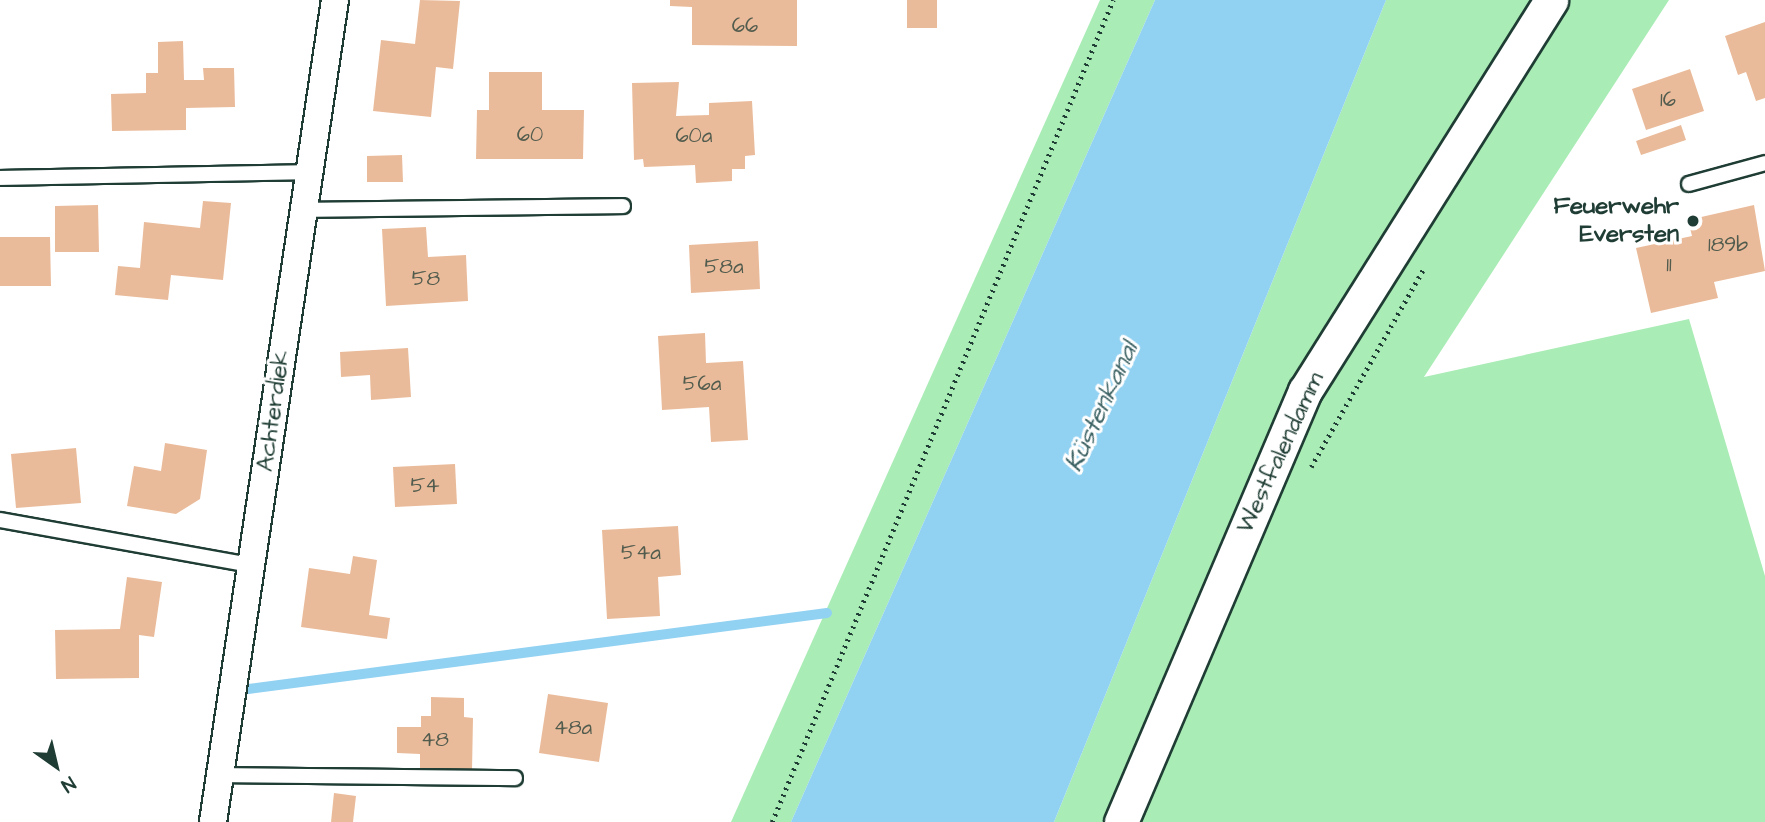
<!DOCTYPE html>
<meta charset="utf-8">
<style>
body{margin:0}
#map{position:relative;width:1765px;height:822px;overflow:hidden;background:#fff;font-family:"Architects Daughter",sans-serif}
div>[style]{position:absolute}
.green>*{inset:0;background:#aaecb6}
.water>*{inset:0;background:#91d1f2}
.stream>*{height:10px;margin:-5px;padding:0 5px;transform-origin:5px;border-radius:5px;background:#91d1f2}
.building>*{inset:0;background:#eabb9a}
.path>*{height:4.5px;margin-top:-2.25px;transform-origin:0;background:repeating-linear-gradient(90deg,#1f3d34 0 2px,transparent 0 7px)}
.roads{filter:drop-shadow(2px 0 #1f3d34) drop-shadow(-2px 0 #1f3d34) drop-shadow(0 2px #1f3d34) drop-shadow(0 -2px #1f3d34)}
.service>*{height:14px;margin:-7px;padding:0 7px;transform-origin:7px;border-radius:7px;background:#fff}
.minor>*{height:26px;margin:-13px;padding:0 13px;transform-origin:13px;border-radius:13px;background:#fff}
.tertiary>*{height:33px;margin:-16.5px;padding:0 16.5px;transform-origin:16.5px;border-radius:16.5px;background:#fff}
.dots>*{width:19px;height:19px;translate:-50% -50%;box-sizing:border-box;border:4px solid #fff;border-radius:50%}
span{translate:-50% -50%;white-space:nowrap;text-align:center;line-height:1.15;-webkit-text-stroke:6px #fff;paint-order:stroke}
.number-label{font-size:21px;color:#525c4e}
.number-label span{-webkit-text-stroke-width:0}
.poi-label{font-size:24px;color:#1f3d34;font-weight:700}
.right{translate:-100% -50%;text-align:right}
.street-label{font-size:24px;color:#1f3d34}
.water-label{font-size:26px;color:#3c6264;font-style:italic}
.north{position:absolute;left:21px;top:731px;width:70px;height:70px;-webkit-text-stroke:5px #fff;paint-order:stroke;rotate:146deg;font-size:19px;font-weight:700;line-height:28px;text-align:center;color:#1f3d34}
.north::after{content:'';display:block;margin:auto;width:24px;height:32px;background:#1f3d34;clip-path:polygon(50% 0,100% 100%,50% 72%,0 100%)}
</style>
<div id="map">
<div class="green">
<i style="clip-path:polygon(1100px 0,1155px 0,791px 822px,731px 822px)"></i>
<i style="clip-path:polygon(1386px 0,1669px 0,1424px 377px,1689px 319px,1765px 576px,1765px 822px,1054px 822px)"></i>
</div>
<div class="water">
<i style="clip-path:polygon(1155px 0,1386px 0,1054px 822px,791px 822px)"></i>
</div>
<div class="stream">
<i style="left:241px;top:690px;width:591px;rotate:-7.49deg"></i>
</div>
<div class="building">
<i style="clip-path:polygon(420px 0,460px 1px,453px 69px,436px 67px,431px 117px,373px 111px,381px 40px,415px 44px)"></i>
<i style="clip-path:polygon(670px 0,797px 0,797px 46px,692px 45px,692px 7px,670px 6px)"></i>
<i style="clip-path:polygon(907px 0,937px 0,937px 28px,907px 28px)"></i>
<i style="clip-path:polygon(1765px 22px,1765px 98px,1756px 101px,1746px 72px,1738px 75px,1725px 36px)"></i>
<i style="clip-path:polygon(183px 41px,184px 80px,204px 80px,203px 68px,234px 68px,235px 107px,186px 108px,186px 130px,112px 131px,111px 94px,146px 93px,146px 73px,158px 73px,158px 42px)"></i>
<i style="clip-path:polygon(1690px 69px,1704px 111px,1646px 130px,1632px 89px)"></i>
<i style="clip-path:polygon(489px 72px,542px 72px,542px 110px,584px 110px,583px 159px,476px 159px,477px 110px,489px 110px)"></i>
<i style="clip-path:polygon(679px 82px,676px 116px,709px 115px,709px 103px,752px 101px,755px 155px,745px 156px,745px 169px,732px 169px,732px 181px,696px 183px,695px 165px,644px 167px,643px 159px,634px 160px,632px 83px)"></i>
<i style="clip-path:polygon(1681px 125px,1686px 140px,1641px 155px,1636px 141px)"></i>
<i style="clip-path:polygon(402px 155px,403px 182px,367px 182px,367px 156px)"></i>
<i style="clip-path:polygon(203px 201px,231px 203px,223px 280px,171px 275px,168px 300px,115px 295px,118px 266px,140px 268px,144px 222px,200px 228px)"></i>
<i style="clip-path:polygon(98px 205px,99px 252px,55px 252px,55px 206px)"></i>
<i style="clip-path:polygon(1754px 205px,1765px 271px,1714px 282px,1718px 298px,1651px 313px,1636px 248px,1692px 236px,1688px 220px)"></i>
<i style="clip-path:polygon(426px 227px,428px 257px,466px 255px,468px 301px,386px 306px,382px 229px)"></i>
<i style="clip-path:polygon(0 237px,50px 237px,51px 286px,0 286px)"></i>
<i style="clip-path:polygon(758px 241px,760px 289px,691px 293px,689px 245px)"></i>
<i style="clip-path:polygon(705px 333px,706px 363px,743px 361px,748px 440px,711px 442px,709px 407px,662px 410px,658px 336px)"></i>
<i style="clip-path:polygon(408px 348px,411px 397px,371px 400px,370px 375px,341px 377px,340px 352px)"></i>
<i style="clip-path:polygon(165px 443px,207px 450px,200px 499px,176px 514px,127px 506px,134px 466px,161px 471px)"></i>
<i style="clip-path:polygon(76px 448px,81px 503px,16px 508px,11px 454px)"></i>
<i style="clip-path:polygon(455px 464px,457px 504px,395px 507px,393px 467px)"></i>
<i style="clip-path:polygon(678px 526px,681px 575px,658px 577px,660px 616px,607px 619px,602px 530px)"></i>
<i style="clip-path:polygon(353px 556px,377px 560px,369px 615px,390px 618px,387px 639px,301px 627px,309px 568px,350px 574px)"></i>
<i style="clip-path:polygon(127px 577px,162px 582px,154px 637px,139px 635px,139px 678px,56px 679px,55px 630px,120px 629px)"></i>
<i style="clip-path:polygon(548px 694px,608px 703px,599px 762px,539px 753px)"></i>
<i style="clip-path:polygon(431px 697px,464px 698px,464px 717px,473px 718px,472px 771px,420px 769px,420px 754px,397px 753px,397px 727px,421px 727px,421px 716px,431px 716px)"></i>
<i style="clip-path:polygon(334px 793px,356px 796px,353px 822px,331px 822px)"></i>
</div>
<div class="path">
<i style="left:1311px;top:467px;width:229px;rotate:-60.4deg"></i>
<i style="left:772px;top:822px;width:890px;rotate:-67.47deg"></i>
</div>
<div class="roads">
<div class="service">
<i style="left:0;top:178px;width:308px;rotate:-1.1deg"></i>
<i style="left:1689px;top:184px;width:79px;rotate:-15.4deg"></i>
<i style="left:302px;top:210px;width:321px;rotate:-0.7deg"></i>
<i style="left:0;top:520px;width:255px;rotate:10.2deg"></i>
<i style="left:220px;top:775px;width:295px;rotate:0.6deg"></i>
</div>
<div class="minor">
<i style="left:213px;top:822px;width:831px;rotate:-81.56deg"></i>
</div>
<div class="tertiary">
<i style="left:1121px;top:822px;width:469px;rotate:-66.9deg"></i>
<i style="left:1305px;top:391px;width:462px;rotate:-57.8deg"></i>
</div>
</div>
<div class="dots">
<i style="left:1693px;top:221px;background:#1f3d34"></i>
</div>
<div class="number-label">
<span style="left:745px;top:26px">66</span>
<span style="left:1668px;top:100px">16</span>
<span style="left:530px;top:135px">60</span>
<span style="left:694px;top:136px">60a</span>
<span style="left:1728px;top:245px">189b</span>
<span style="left:1669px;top:265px">11</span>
<span style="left:724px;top:267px">58a</span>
<span style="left:426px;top:279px">58</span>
<span style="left:702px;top:384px">56a</span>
<span style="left:425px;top:486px">54</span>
<span style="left:641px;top:553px">54a</span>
<span style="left:573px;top:728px">48a</span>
<span style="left:435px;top:740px">48</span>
</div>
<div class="poi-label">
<span class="right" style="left:1679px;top:221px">Feuerwehr<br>Eversten</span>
</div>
<div class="street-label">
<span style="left:274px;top:411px;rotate:-82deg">Achterdiek</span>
<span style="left:1281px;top:453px;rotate:-65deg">Westfalendamm</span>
</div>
<div class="water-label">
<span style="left:1102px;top:407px;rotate:-65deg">Küstenkanal</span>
</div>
<div class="north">N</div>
</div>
